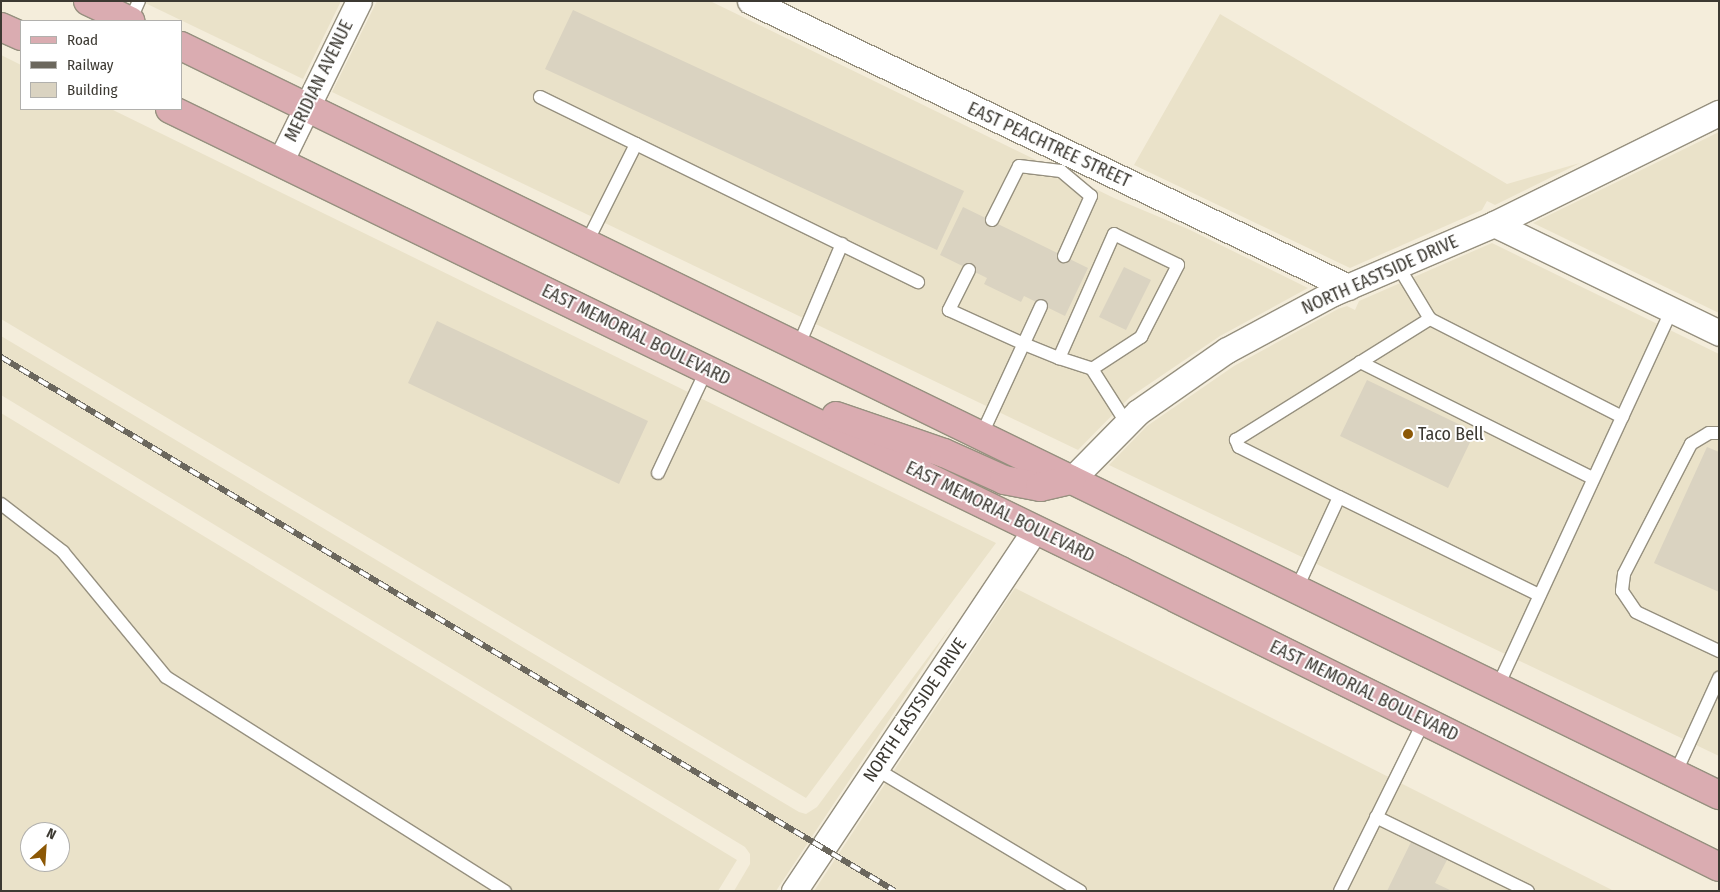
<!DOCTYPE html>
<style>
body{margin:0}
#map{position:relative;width:1720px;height:892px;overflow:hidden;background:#f4eddb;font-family:"Fira Sans Condensed",sans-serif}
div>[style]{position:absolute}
.built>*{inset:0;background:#eae2c9}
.building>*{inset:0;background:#dad3c1}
.roads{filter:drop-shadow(1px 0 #96907f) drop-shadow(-1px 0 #96907f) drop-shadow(0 1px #96907f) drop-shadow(0 -1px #96907f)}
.lane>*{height:12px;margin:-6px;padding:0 6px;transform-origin:6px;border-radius:6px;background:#fff}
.street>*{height:25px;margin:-12.5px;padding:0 12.5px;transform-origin:12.5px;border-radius:12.5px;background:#fff}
.primary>*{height:28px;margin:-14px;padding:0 14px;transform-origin:14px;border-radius:14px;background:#daacb1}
.rail>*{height:5.5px;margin-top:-2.75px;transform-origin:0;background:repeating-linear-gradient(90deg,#fff 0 11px,#6b675d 0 22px);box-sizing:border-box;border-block:1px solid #6b675d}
.dots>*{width:14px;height:14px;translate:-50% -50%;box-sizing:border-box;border:2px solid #fff;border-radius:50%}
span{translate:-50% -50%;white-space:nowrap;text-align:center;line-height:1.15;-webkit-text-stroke:4px #fff;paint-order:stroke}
.street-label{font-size:18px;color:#3c3932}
.poi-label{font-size:18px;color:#3c3932}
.left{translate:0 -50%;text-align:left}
.frame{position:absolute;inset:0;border:2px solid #3c3932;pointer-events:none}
.legend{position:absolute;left:20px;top:20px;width:162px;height:90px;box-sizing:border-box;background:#fff;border:1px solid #b1b0ad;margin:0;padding:6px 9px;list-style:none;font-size:15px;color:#3c3932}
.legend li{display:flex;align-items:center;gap:10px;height:25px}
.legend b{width:25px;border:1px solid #b1b0ad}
.north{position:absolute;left:20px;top:822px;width:50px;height:50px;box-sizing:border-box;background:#fff;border:1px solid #b1b0ad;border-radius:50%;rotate:26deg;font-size:14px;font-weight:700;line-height:20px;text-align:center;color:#3c3932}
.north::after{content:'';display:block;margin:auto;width:18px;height:22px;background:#8c5805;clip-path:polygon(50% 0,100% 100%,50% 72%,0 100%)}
</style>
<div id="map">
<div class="built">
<i style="clip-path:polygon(141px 1px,341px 1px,303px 79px)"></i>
<i style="clip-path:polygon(377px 1px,710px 1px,1114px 198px,1188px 229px,1308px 288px,1220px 336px,1130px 397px,1078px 450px,332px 92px)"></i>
<i style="clip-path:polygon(1220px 14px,1507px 184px,1580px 163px,1495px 205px,1487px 201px,1482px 210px,1350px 268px,1134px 165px)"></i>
<i style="clip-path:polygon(1px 55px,21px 65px,21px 109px,111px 109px,996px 543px,806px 798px,1px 319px)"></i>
<i style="clip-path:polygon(1719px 132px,1719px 313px,1533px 223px)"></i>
<i style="clip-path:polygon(1492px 243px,1719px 354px,1719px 756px,1109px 465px,1147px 426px,1234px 366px,1338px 309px,1347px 306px,1355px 310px,1359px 301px)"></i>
<i style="clip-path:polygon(1px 336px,799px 812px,806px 814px,817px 807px,952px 625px,776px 891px,734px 891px,750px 864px,750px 854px,745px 847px,1px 395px)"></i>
<i style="clip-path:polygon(evenodd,1px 413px,737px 860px,718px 891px,1px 891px,1px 413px,30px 832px,60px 832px,60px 862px,30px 862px,30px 832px)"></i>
<i style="clip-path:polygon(1015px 588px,1614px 891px,814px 891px)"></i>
</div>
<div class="building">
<i style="clip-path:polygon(573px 10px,964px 191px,937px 250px,545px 69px)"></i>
<i style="clip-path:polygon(963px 207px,1088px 268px,1065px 316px,1024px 296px,1021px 302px,984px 284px,987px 278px,940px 255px)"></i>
<i style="clip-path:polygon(1124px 267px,1151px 280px,1126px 330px,1099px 317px)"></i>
<i style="clip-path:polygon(437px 321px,648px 421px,619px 484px,408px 383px)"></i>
<i style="clip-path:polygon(1367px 380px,1475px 432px,1448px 488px,1340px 436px)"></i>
<i style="clip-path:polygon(1707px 447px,1719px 452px,1719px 592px,1654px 563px)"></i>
<i style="clip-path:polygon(1412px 840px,1448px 858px,1435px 883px,1452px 891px,1387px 891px)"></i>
</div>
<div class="roads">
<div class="lane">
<i style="left:130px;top:21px;width:22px;rotate:-66deg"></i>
<i style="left:540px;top:97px;width:421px;rotate:26.1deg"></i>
<i style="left:992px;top:220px;width:60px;rotate:-63.4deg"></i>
<i style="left:1019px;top:166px;width:42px;rotate:6.8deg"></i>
<i style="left:1061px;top:171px;width:39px;rotate:40deg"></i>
<i style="left:1091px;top:196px;width:66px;rotate:114.2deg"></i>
<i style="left:586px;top:244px;width:112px;rotate:-63.4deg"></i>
<i style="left:969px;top:270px;width:45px;rotate:116.6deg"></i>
<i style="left:949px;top:310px;width:82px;rotate:24.4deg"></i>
<i style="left:1024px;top:344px;width:38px;rotate:22deg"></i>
<i style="left:1059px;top:358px;width:35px;rotate:18deg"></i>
<i style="left:1092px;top:369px;width:59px;rotate:-33.1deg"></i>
<i style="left:1141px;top:337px;width:81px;rotate:-62.8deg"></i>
<i style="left:1178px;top:265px;width:71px;rotate:-154.2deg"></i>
<i style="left:1114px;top:234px;width:136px;rotate:113.9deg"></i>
<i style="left:1430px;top:319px;width:216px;rotate:27deg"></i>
<i style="left:798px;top:347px;width:112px;rotate:-66.9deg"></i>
<i style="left:1360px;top:362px;width:260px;rotate:26.5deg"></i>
<i style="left:1092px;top:369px;width:65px;rotate:57.5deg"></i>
<i style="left:1719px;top:433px;width:10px;rotate:180deg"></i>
<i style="left:1709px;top:433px;width:21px;rotate:149deg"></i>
<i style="left:1691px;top:444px;width:146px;rotate:117.3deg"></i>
<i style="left:1624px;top:574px;width:17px;rotate:97deg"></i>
<i style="left:1622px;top:591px;width:25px;rotate:56deg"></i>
<i style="left:1636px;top:612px;width:92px;rotate:25.2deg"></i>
<i style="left:981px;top:436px;width:143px;rotate:-65.2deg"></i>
<i style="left:658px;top:473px;width:115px;rotate:-64.8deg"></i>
<i style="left:1339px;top:497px;width:223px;rotate:26.1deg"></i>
<i style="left:1px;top:504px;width:78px;rotate:37.7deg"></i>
<i style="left:63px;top:552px;width:162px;rotate:50.5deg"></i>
<i style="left:166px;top:677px;width:401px;rotate:32.3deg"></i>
<i style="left:1296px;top:590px;width:102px;rotate:-65.2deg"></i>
<i style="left:1339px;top:497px;width:112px;rotate:-153.4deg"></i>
<i style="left:1239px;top:447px;width:8px;rotate:-113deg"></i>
<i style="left:1236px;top:440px;width:229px;rotate:-32deg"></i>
<i style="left:1430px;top:319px;width:62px;rotate:-121.1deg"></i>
<i style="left:1497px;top:688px;width:417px;rotate:-65.2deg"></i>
<i style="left:876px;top:769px;width:238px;rotate:30.9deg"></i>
<i style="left:1675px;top:774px;width:106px;rotate:-65.4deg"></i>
<i style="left:1376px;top:817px;width:169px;rotate:26deg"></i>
<i style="left:1340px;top:891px;width:190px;rotate:-63.7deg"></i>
</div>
<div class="street">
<i style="left:750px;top:1px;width:663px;rotate:25.56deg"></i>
<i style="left:280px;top:162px;width:179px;rotate:-63.9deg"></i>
<i style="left:1494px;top:224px;width:250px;rotate:25.8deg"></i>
<i style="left:1071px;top:480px;width:95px;rotate:-45.4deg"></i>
<i style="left:1138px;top:412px;width:108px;rotate:-34.9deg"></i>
<i style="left:1227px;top:350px;width:120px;rotate:-28.3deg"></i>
<i style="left:1333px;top:293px;width:175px;rotate:-23.2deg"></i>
<i style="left:1494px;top:224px;width:251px;rotate:-26.3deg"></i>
<i style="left:794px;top:891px;width:435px;rotate:-56.3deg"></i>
</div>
<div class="primary">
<i style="left:88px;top:1px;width:47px;rotate:25.5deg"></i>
<i style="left:1px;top:27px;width:22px;rotate:24deg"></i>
<i style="left:181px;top:46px;width:1711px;rotate:25.97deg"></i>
<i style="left:170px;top:109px;width:1057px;rotate:25.91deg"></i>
<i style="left:1121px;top:571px;width:667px;rotate:26.33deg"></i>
<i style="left:836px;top:416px;width:114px;rotate:18.9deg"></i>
<i style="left:944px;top:453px;width:66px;rotate:24.2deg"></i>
<i style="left:1004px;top:480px;width:37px;rotate:11deg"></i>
<i style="left:1040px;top:487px;width:32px;rotate:-13deg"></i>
</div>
</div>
<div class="rail">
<i style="left:1px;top:357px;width:1041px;rotate:30.85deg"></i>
</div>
<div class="dots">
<i style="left:1408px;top:434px;background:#8c5805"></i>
</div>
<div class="street-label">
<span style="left:319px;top:81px;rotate:-64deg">MERIDIAN AVENUE</span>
<span style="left:1049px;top:145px;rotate:25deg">EAST PEACHTREE STREET</span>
<span style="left:1380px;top:275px;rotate:-24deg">NORTH EASTSIDE DRIVE</span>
<span style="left:636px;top:335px;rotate:26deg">EAST MEMORIAL BOULEVARD</span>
<span style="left:1000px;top:512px;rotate:26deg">EAST MEMORIAL BOULEVARD</span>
<span style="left:1364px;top:691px;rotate:26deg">EAST MEMORIAL BOULEVARD</span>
<span style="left:915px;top:710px;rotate:-56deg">NORTH EASTSIDE DRIVE</span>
</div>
<div class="poi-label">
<span class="left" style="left:1418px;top:434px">Taco Bell</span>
</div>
<div class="frame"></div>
<ul class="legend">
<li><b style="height:6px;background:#daacb1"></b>Road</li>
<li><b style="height:6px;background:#6b675d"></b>Railway</li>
<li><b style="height:14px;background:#dad3c1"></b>Building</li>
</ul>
<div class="north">N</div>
</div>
